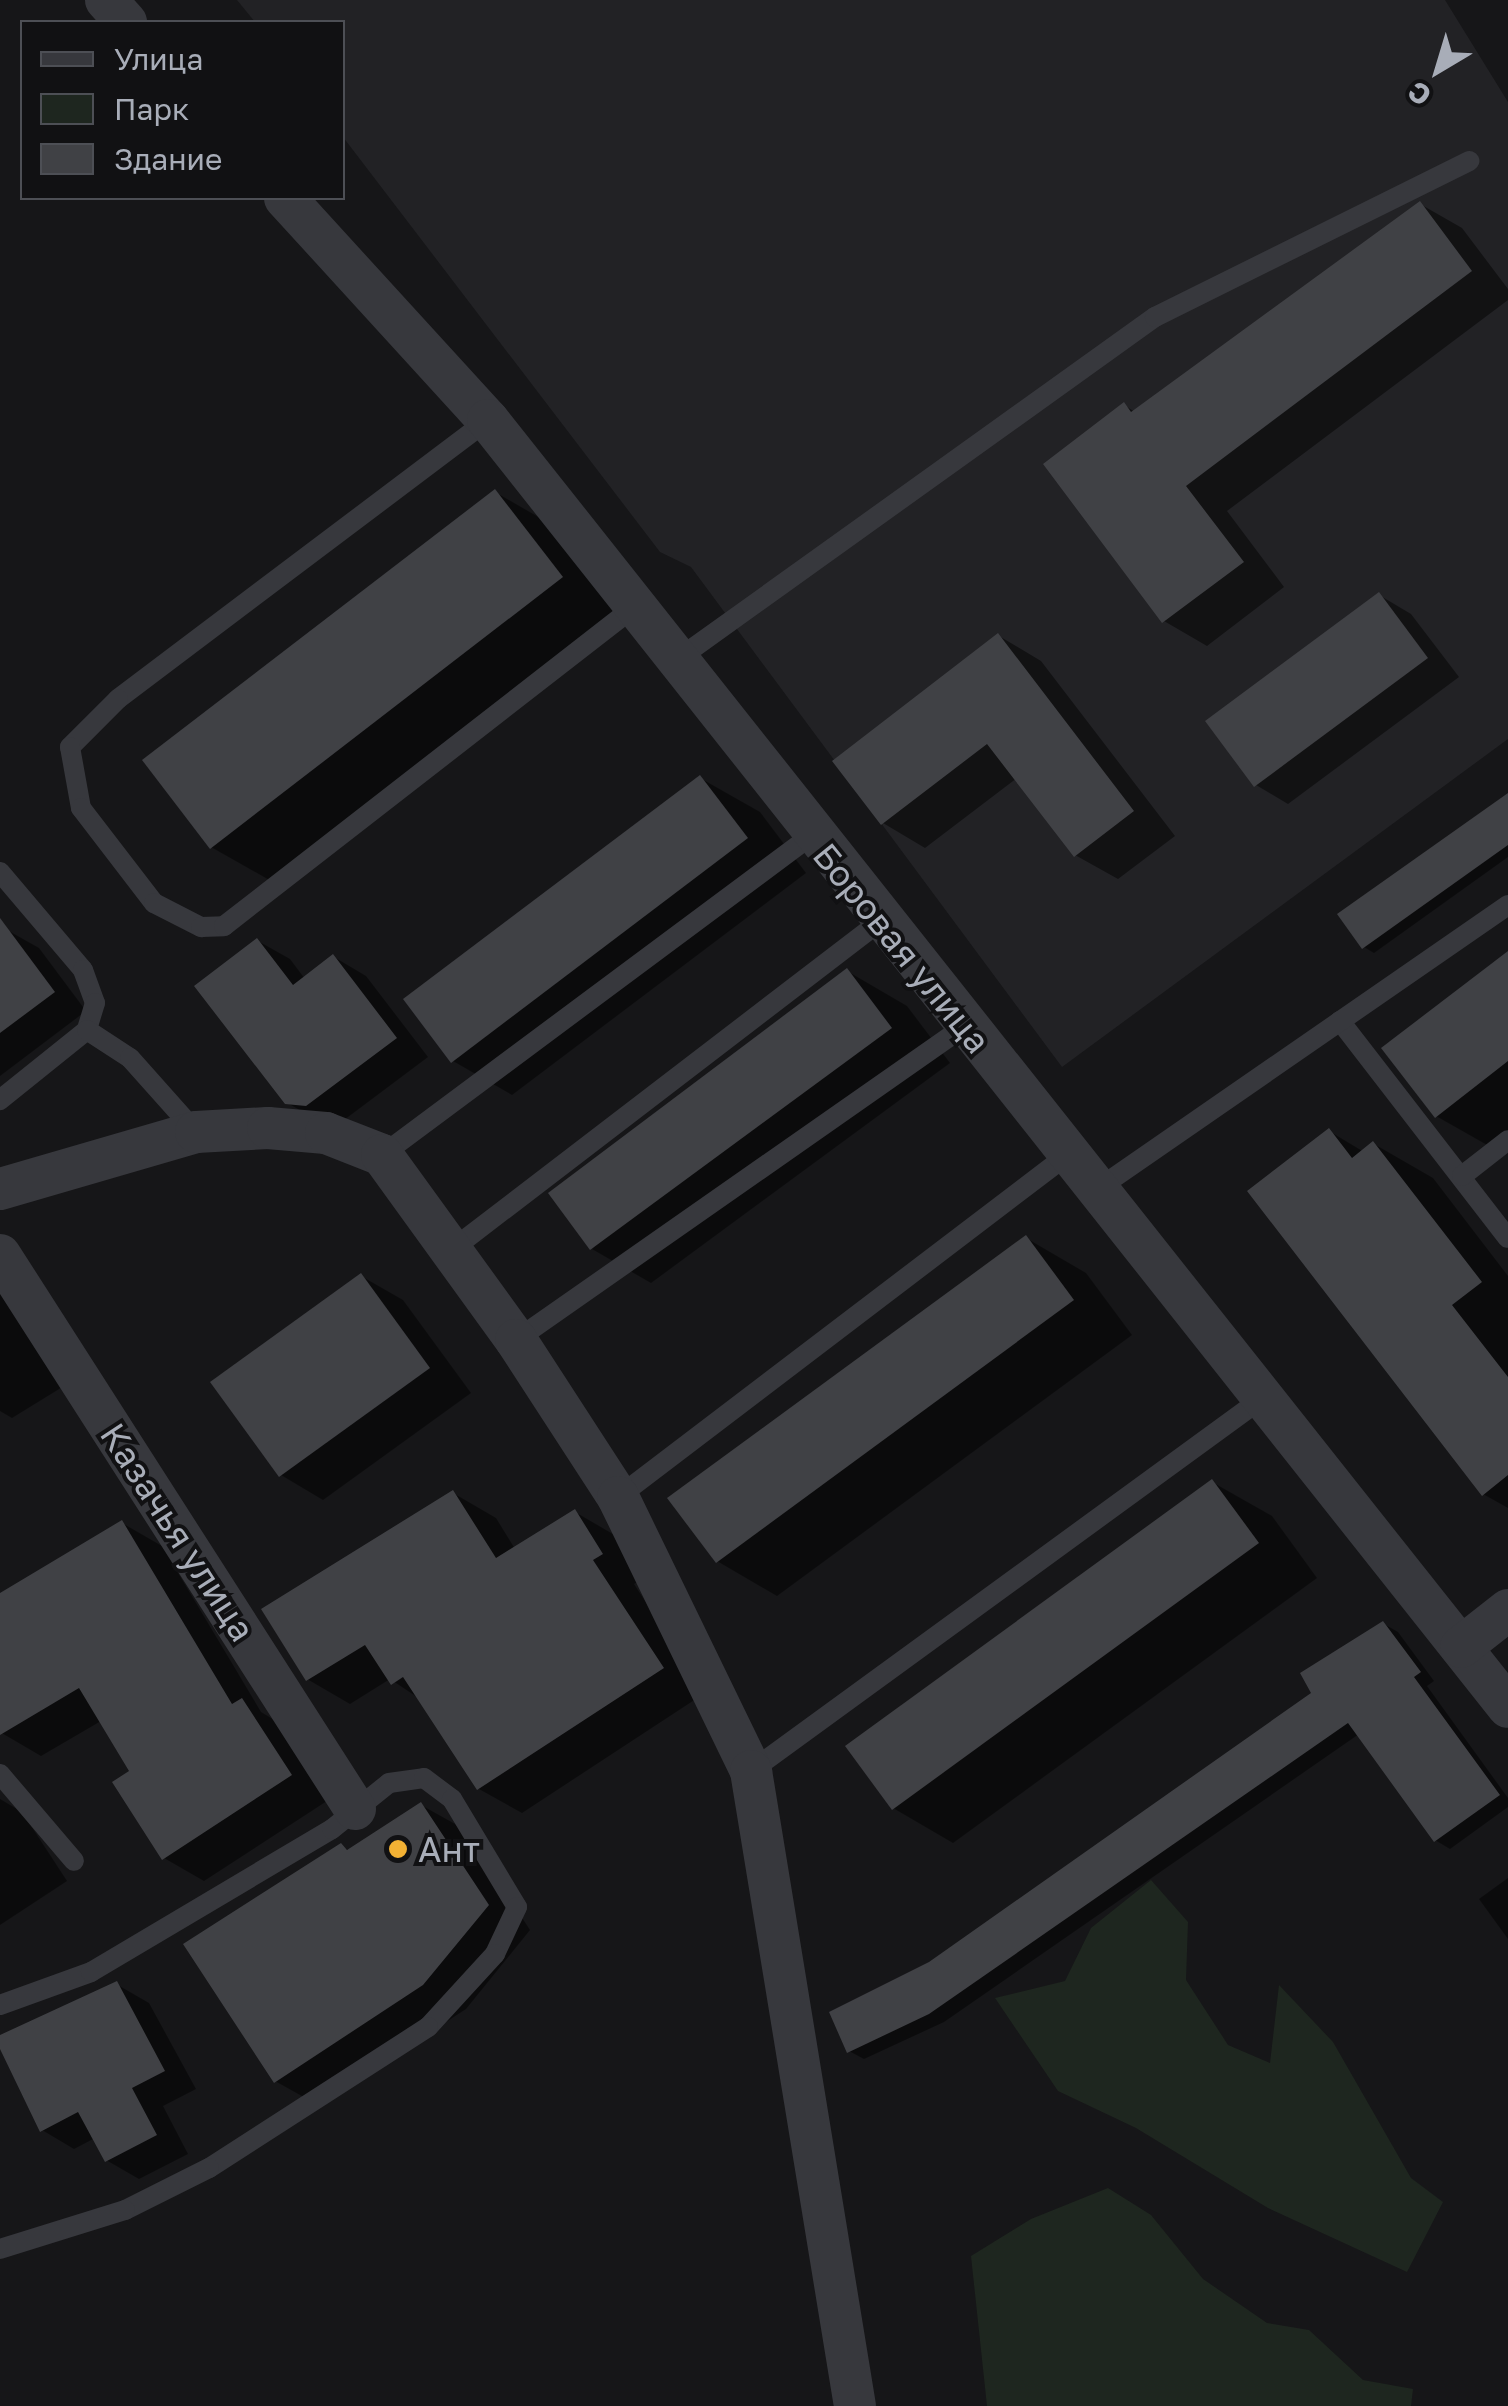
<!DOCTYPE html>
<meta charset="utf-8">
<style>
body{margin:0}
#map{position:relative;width:1508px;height:2406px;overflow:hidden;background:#161618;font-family:"Golos Text",sans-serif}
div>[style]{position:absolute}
.built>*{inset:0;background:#222225}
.green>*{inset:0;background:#1e261f}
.shadow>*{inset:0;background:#0007}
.building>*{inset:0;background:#404145}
.service>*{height:20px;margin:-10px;padding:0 10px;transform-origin:10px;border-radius:10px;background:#37383d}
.minor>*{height:42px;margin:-21px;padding:0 21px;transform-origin:21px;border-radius:21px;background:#37383d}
.dots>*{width:28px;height:28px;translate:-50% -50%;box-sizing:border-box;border:5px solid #111113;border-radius:50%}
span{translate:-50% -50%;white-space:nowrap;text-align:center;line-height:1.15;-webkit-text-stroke:8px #111113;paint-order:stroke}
.street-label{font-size:35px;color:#a8adb8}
.poi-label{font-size:35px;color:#a8adb8}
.left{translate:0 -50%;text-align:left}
.legend{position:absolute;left:20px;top:20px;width:325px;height:180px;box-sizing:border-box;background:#111113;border:2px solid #4d4f55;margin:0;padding:12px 18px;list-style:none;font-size:30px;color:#a8adb8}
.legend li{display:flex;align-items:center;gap:20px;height:50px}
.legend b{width:50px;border:2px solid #4d4f55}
.north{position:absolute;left:1388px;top:20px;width:100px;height:100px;-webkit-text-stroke:8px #111113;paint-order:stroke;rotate:218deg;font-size:28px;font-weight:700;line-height:40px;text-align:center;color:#a8adb8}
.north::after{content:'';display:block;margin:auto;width:35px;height:45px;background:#a8adb8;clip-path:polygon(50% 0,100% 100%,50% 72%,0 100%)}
</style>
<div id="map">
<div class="built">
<i style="clip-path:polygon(237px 0,1445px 0,1508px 102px,1508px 739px,1062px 1067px,691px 567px,660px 552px,343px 137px,342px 22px,255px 22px)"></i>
</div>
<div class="green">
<i style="clip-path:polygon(1151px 1880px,1188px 1922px,1186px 1980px,1228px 2045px,1270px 2063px,1279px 1985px,1333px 2042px,1411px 2178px,1443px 2202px,1407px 2272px,1268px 2208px,1136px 2128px,1058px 2091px,995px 1998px,1065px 1981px,1091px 1928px)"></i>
<i style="clip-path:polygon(1108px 2188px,1151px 2215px,1203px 2279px,1267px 2323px,1309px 2330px,1363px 2380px,1413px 2389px,1411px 2406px,987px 2406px,971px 2256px,1031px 2219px)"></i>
</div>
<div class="shadow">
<i style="clip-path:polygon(1420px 204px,1462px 228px,1508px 289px,1508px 300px,1227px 511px,1284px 587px,1207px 646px,1164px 621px,1124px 405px,1135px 412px)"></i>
<i style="clip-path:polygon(495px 492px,554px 526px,621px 612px,271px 881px,211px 847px)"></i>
<i style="clip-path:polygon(1379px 595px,1411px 614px,1459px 677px,1288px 804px,1256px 785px)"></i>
<i style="clip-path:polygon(999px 636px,1041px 661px,1175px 836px,1118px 879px,1075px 855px,1017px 778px,925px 848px,883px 823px)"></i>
<i style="clip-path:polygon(700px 778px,760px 812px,806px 873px,512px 1095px,453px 1061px)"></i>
<i style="clip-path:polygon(1508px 796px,1508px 857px,1374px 953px,1364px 947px)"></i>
<i style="clip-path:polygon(7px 930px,39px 948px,86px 1011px,0 1076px,0 935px)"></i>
<i style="clip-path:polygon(258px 941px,290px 959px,305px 979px,334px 957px,366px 976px,428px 1057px,340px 1123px,320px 1122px,286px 1102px)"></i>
<i style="clip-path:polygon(1508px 954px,1508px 1141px,1496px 1150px,1436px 1116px)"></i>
<i style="clip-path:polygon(847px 971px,907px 1006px,950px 1063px,651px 1283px,592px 1249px)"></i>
<i style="clip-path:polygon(1329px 1131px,1364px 1152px,1374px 1144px,1433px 1178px,1508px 1276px,1508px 1508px,1483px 1494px)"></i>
<i style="clip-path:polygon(1026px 1238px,1086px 1273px,1132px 1335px,777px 1596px,717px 1561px)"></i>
<i style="clip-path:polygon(361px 1276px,403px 1300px,471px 1393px,323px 1500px,281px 1475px)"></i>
<i style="clip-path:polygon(0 1282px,64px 1386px,12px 1418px,0 1411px)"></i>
<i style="clip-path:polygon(1212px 1482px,1272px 1516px,1317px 1578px,953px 1843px,893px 1808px)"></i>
<i style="clip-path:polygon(453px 1493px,496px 1518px,515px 1549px,575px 1512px,618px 1537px,644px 1578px,634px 1584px,705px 1693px,522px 1813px,479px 1789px,420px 1699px,390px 1679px,350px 1704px,307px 1679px)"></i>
<i style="clip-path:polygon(122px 1523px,162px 1546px,261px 1712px,281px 1724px,330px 1799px,204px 1881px,164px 1858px,132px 1772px,101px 1721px,41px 1756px,0 1732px,0 1596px)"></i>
<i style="clip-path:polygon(1384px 1624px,1398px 1632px,1434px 1681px,1427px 1686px,1508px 1798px,1508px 1807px,1450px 1849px,1435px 1840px,1359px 1734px,944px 2022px,864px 2059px,849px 2051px,931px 1964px,1314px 1694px)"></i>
<i style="clip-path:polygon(0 1799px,22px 1812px,67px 1881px,0 1925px)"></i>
<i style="clip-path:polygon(421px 1805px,464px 1829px,530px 1930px,466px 2009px,318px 2105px,275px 2081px,341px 1846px,350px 1851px)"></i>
<i style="clip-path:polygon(1508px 1878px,1508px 1939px,1479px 1899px)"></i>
<i style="clip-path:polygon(116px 1984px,149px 2003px,196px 2089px,163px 2106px,188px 2154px,139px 2179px,106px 2160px,95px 2138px,74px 2149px,42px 2130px,0 2043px)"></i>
</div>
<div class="building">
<i style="clip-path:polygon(1420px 201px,1472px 271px,1186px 486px,1244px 562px,1162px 623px,1043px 464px,1124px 402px,1131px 412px)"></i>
<i style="clip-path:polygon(495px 489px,563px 577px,210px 849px,142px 760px)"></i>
<i style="clip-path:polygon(1379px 592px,1428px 658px,1254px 787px,1205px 721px)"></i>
<i style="clip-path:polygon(998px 633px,1134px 811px,1074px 857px,987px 744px,881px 825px,832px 761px)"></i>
<i style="clip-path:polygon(700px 775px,748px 838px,451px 1063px,403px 999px)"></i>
<i style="clip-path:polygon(1508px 793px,1508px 845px,1362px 949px,1337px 914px)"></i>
<i style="clip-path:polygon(0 918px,55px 992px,0 1033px)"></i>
<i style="clip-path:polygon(257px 938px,293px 985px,333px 954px,397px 1038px,306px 1106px,285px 1104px,194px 986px)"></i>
<i style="clip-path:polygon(1508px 951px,1508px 1061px,1435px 1118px,1381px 1048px)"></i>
<i style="clip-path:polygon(847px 968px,892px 1028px,590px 1250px,548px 1193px)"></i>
<i style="clip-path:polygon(1329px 1128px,1352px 1158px,1373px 1141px,1482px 1282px,1452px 1305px,1508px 1377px,1508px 1475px,1482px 1496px,1247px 1191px)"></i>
<i style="clip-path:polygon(1026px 1235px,1074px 1300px,716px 1563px,667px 1498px)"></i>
<i style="clip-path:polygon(361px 1273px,430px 1368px,279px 1477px,210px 1382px)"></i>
<i style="clip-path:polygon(1212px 1479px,1259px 1543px,892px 1810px,845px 1746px)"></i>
<i style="clip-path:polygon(453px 1490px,496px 1558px,575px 1509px,603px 1554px,593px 1560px,664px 1668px,477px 1790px,403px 1677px,391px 1685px,365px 1645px,306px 1681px,261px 1609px)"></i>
<i style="clip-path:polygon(122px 1520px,232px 1704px,242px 1698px,292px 1775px,162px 1860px,112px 1782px,129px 1771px,79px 1688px,0 1735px,0 1593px)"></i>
<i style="clip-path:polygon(1383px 1621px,1421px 1672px,1414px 1677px,1500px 1795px,1434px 1842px,1348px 1723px,929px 2014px,847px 2053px,829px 2012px,929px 1962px,1311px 1693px,1300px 1673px)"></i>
<i style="clip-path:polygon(421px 1802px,489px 1905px,423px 1985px,274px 2083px,183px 1944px,341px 1843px,347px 1850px)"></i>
<i style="clip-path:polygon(117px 1981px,165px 2071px,132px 2088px,157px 2135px,105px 2162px,78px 2112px,40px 2132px,0 2049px,0 2035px)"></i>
</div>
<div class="service">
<i style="left:488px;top:420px;width:463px;rotate:143deg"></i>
<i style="left:118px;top:699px;width:68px;rotate:135deg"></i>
<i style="left:70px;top:747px;width:62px;rotate:79.8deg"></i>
<i style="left:81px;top:808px;width:120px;rotate:52.5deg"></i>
<i style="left:154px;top:903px;width:53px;rotate:27.1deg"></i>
<i style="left:201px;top:927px;width:23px;rotate:-2deg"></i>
<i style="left:224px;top:926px;width:518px;rotate:-37.87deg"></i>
<i style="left:675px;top:661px;width:591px;rotate:-35.63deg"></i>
<i style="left:1155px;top:317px;width:351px;rotate:-26.4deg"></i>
<i style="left:0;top:872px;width:128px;rotate:49.7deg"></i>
<i style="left:83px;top:970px;width:35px;rotate:70deg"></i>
<i style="left:95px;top:1003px;width:28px;rotate:107deg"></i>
<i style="left:87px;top:1030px;width:112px;rotate:141.2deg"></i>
<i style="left:1340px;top:1021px;width:274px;rotate:52.3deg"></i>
<i style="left:87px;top:1030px;width:51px;rotate:33.1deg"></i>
<i style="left:130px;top:1058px;width:99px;rotate:48.3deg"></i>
<i style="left:382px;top:1155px;width:536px;rotate:-36.66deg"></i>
<i style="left:1462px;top:1176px;width:58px;rotate:-38deg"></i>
<i style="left:1096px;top:1190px;width:501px;rotate:-34.67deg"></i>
<i style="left:450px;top:1251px;width:544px;rotate:-37.46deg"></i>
<i style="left:516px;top:1340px;width:548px;rotate:-34.97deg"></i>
<i style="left:618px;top:1497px;width:563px;rotate:-37.28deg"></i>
<i style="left:751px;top:1771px;width:630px;rotate:-36.09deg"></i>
<i style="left:0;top:1774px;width:114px;rotate:49.6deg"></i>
<i style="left:0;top:2005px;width:97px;rotate:-19.9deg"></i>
<i style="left:91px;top:1972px;width:280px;rotate:-30.7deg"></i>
<i style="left:332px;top:1829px;width:73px;rotate:-38.9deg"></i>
<i style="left:389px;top:1783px;width:35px;rotate:-8deg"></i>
<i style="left:424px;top:1778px;width:35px;rotate:37deg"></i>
<i style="left:452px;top:1799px;width:126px;rotate:59deg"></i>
<i style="left:517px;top:1907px;width:52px;rotate:115.1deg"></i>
<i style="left:495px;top:1954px;width:99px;rotate:132.5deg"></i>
<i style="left:428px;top:2027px;width:260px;rotate:147.2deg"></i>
<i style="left:209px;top:2168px;width:94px;rotate:153.4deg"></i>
<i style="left:125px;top:2210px;width:131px;rotate:162.7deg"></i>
</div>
<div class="minor">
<i style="left:106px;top:0;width:30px;rotate:48deg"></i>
<i style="left:285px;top:198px;width:301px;rotate:47.6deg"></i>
<i style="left:488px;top:420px;width:1642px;rotate:51.6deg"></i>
<i style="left:0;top:1189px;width:204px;rotate:-16.2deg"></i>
<i style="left:196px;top:1132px;width:72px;rotate:-3.2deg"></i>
<i style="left:268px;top:1128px;width:58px;rotate:4.9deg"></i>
<i style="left:326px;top:1133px;width:60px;rotate:21.4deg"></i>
<i style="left:382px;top:1155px;width:228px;rotate:54.1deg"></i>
<i style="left:516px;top:1340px;width:187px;rotate:57deg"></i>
<i style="left:618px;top:1497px;width:305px;rotate:64.1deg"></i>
<i style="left:751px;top:1771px;width:643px;rotate:80.7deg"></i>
<i style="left:0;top:1255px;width:658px;rotate:57.35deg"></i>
<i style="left:1461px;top:1647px;width:60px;rotate:-38.2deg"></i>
</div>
<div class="dots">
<i style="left:398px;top:1849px;background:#f2b134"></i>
</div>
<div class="street-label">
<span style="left:902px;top:948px;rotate:51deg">Боровая улица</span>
<span style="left:178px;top:1532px;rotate:57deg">Казачья улица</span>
</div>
<div class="poi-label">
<span class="left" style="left:418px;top:1849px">Ант</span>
</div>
<ul class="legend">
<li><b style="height:12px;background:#37383d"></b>Улица</li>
<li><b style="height:28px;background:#1e261f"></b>Парк</li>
<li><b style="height:28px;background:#404145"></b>Здание</li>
</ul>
<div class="north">С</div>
</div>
